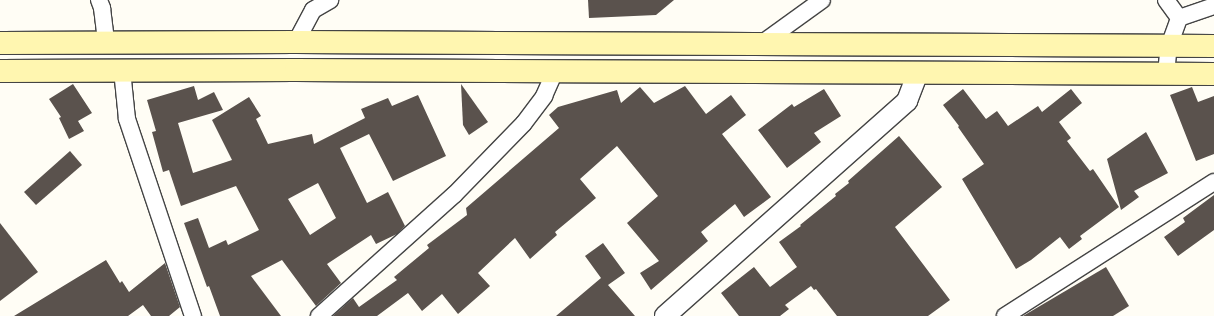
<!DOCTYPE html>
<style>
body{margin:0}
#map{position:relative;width:1214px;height:316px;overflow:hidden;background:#fffdf5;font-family:"PT Serif",serif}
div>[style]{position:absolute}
.building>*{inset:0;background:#5a524d}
.roads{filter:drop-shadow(1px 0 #444) drop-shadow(-1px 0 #444) drop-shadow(0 1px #444) drop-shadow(0 -1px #444)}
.minor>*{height:16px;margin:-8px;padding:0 8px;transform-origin:8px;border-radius:8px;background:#fff}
.tertiary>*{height:20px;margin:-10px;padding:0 10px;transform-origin:10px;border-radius:10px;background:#fff}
.secondary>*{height:22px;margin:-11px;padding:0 11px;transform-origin:11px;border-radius:11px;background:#fff6b0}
span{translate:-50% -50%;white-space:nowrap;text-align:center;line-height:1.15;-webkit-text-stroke:4px #fff;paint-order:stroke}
</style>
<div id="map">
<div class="building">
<i style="clip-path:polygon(588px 0,674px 0,656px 15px,589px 18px)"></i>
<i style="clip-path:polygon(73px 84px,92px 113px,78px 121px,84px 131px,69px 139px,59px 118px,61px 117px,49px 99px)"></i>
<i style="clip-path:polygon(461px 84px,488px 122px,469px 135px,463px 125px)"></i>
<i style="clip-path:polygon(evenodd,194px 86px,198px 100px,214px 92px,223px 110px,178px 123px,193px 173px,232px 160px,212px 120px,249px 97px,261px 116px,256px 119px,268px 144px,312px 134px,314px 144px,365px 118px,361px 109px,388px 98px,392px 106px,418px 95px,446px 156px,393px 181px,369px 134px,340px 148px,367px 203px,388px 192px,405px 226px,397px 234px,376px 244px,371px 235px,327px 264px,341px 283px,316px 306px,282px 260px,251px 276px,281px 316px,220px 316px,209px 286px,207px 287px,184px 223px,198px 218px,209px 248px,226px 240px,228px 245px,259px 230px,236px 186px,181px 206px,169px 170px,163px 172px,152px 132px,156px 131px,147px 100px,194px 86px,318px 183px,336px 218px,310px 235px,288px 199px,318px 183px)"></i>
<i style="clip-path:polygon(685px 86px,706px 114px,731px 95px,746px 115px,722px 134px,771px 197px,744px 217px,735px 204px,701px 232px,708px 241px,651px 290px,640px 273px,659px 261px,627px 223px,658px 196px,617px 146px,580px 179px,596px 198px,555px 232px,557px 235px,530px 259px,515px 238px,478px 273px,490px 286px,458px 314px,442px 294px,422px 311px,408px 293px,377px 316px,333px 316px,353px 298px,359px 307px,397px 280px,394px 277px,429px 248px,427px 245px,467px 215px,466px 208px,559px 128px,549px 115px,558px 107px,617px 90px,621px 103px,640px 87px,654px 103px)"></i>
<i style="clip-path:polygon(1192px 87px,1198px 102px,1214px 96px,1214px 154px,1196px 161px,1170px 95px)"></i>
<i style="clip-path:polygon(824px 89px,841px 116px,814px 133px,821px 142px,787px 168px,758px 130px,792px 104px,794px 107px)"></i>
<i style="clip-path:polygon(963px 89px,986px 119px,997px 111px,1008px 126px,1038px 106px,1042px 112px,1071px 89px,1082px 103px,1059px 122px,1071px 138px,1067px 141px,1090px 171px,1093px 169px,1119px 207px,1080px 236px,1082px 239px,1069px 249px,1060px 237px,1031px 260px,1016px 269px,962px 179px,984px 164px,958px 127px,959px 126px,943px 105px)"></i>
<i style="clip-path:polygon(1146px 132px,1168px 173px,1134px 191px,1139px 197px,1121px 210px,1107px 159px)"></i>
<i style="clip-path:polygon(899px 136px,942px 187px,895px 227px,950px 300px,928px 316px,837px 316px,816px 289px,814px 290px,811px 286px,785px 305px,789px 309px,780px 316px,739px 316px,721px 293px,754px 267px,770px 287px,797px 267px,779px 242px,801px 226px,800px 225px,836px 196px,835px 194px,849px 183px,848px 181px)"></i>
<i style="clip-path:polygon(70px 151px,82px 165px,36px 205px,24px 192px)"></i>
<i style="clip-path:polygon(1214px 195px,1214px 230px,1178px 256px,1164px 237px,1185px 222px,1183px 218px)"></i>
<i style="clip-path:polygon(0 223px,38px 272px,0 301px)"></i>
<i style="clip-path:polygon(603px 243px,625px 273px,608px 285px,635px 316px,556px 316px,601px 278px,585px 256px)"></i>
<i style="clip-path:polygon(106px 260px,120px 283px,122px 281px,129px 292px,165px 263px,180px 307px,169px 316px,151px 316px,143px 305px,128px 316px,14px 316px)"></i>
<i style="clip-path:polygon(1106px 267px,1129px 306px,1113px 316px,1023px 316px)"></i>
</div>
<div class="roads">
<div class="minor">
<i style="left:99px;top:0;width:9px;rotate:69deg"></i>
<i style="left:102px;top:8px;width:34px;rotate:83deg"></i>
<i style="left:1166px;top:0;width:22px;rotate:54deg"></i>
<i style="left:296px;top:42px;width:36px;rotate:-62deg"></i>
<i style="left:313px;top:10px;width:20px;rotate:-30deg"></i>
<i style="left:761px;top:44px;width:75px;rotate:-35.8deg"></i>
<i style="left:122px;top:70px;width:49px;rotate:84.2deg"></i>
<i style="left:127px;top:119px;width:208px;rotate:71.5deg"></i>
<i style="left:1166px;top:73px;width:27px;rotate:-84deg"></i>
<i style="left:1169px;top:46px;width:30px;rotate:-70deg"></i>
<i style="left:1179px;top:18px;width:37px;rotate:-19deg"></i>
<i style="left:319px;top:316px;width:181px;rotate:-41.9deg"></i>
<i style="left:454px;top:195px;width:100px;rotate:-45.8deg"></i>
<i style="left:524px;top:123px;width:34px;rotate:-53deg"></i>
<i style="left:544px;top:96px;width:27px;rotate:-66deg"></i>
<i style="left:1005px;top:316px;width:248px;rotate:-32.7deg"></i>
</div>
<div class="tertiary">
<i style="left:665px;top:316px;width:324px;rotate:-41.6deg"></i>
<i style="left:907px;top:101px;width:31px;rotate:-69deg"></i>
</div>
<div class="secondary">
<i style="left:0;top:43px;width:296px;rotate:-0.2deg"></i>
<i style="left:296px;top:42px;width:918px;rotate:0.25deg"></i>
<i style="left:0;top:71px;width:296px;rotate:-0.2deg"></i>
<i style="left:296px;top:70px;width:918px;rotate:0.25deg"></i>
</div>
</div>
</div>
